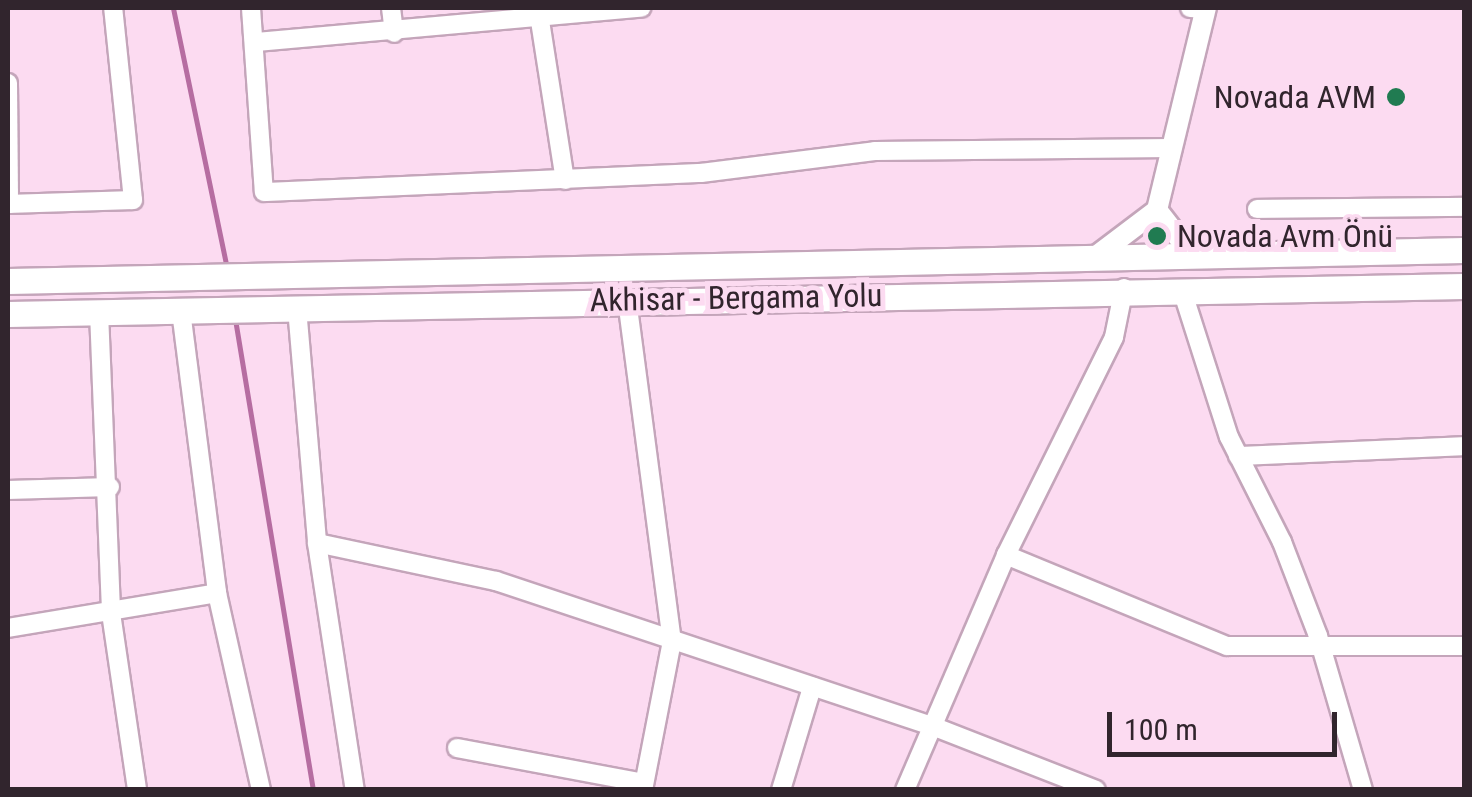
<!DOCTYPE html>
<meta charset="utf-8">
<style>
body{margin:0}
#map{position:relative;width:1472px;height:797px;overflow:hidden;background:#fcdbf1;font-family:"Roboto Condensed",sans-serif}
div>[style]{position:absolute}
.stream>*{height:5px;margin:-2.5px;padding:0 2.5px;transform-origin:2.5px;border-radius:2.5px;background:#b66da1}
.roads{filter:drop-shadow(2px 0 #c4a5ba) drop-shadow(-2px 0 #c4a5ba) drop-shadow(0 2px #c4a5ba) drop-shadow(0 -2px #c4a5ba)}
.minor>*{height:18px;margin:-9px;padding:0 9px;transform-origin:9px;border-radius:9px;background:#fff}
.tertiary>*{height:20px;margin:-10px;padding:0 10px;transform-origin:10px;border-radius:10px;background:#fff}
.primary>*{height:25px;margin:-12.5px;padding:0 12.5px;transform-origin:12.5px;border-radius:12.5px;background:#fff}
.dots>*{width:28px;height:28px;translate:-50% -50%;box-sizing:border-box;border:5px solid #fcdbf1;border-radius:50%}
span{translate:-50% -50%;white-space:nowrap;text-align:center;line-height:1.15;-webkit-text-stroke:10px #fcdbf1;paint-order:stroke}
.poi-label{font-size:32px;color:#31252d}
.right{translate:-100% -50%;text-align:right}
.left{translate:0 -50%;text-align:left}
.street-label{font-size:32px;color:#31252d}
.frame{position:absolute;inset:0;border:10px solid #31252d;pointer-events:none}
.scale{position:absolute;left:1107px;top:712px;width:230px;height:45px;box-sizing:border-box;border:5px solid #31252d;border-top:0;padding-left:12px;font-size:30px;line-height:35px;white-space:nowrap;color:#31252d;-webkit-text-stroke:8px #fcdbf1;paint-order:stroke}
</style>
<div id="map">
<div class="stream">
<i style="left:173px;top:8px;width:267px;rotate:78.3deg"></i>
<i style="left:235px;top:319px;width:477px;rotate:80.6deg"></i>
</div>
<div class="roads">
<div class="minor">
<i style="left:251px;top:8px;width:184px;rotate:86deg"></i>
<i style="left:264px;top:192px;width:437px;rotate:-2.5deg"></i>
<i style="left:701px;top:173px;width:175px;rotate:-7.2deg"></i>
<i style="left:875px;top:151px;width:297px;rotate:-0.6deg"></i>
<i style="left:391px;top:8px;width:25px;rotate:83deg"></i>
<i style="left:538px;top:8px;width:174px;rotate:81.1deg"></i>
<i style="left:1190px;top:8px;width:15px;rotate:4deg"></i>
<i style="left:257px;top:42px;width:386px;rotate:-5.1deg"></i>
<i style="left:8px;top:83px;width:121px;rotate:89.5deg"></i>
<i style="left:8px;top:204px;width:125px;rotate:-1.8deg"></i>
<i style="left:133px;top:200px;width:193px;rotate:-95.9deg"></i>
<i style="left:1257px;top:209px;width:207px;rotate:-0.6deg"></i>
<i style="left:1182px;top:290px;width:154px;rotate:72.3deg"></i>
<i style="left:1229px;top:437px;width:118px;rotate:63.2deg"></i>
<i style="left:1282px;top:542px;width:101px;rotate:69deg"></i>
<i style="left:1318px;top:636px;width:160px;rotate:73.7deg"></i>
<i style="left:627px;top:300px;width:344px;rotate:82.5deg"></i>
<i style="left:672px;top:641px;width:152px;rotate:101deg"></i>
<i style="left:297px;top:308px;width:236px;rotate:85.1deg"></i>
<i style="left:317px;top:543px;width:250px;rotate:81.3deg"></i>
<i style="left:181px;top:311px;width:284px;rotate:82.7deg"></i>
<i style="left:217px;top:593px;width:202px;rotate:77.4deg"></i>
<i style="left:99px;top:312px;width:301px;rotate:87.7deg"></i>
<i style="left:111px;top:613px;width:179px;rotate:81.6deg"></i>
<i style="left:1238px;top:456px;width:226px;rotate:-2.5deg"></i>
<i style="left:8px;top:490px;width:102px;rotate:-1.7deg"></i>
<i style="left:317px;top:543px;width:183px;rotate:12deg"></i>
<i style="left:496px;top:581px;width:459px;rotate:18.4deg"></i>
<i style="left:932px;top:726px;width:176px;rotate:21.3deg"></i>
<i style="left:1006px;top:555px;width:239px;rotate:22.4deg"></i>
<i style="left:1227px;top:646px;width:237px"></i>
<i style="left:8px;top:628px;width:212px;rotate:-9.5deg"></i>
<i style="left:457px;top:748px;width:190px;rotate:10.6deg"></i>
<i style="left:781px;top:790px;width:108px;rotate:-73.2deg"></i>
<i style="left:905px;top:790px;width:256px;rotate:-66.7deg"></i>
<i style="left:1006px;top:555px;width:243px;rotate:-63.6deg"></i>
<i style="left:1114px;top:337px;width:50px;rotate:-78.5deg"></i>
</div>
<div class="tertiary">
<i style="left:1157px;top:210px;width:58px;rotate:52deg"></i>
<i style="left:1095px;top:257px;width:78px;rotate:-37.2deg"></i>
<i style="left:1157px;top:210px;width:208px;rotate:-76.4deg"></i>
</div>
<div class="primary">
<i style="left:8px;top:281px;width:1456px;rotate:-1.22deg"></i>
<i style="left:8px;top:314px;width:1456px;rotate:-1.1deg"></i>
</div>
</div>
<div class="dots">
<i style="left:1396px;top:97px;background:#207b51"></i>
<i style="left:1157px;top:236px;background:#207b51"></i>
</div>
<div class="poi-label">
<span class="right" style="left:1376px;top:97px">Novada AVM</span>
<span class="left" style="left:1177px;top:236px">Novada Avm Önü</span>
</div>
<div class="street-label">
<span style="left:736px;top:298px;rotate:-1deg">Akhisar - Bergama Yolu</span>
</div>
<div class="frame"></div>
<div class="scale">100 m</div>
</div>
